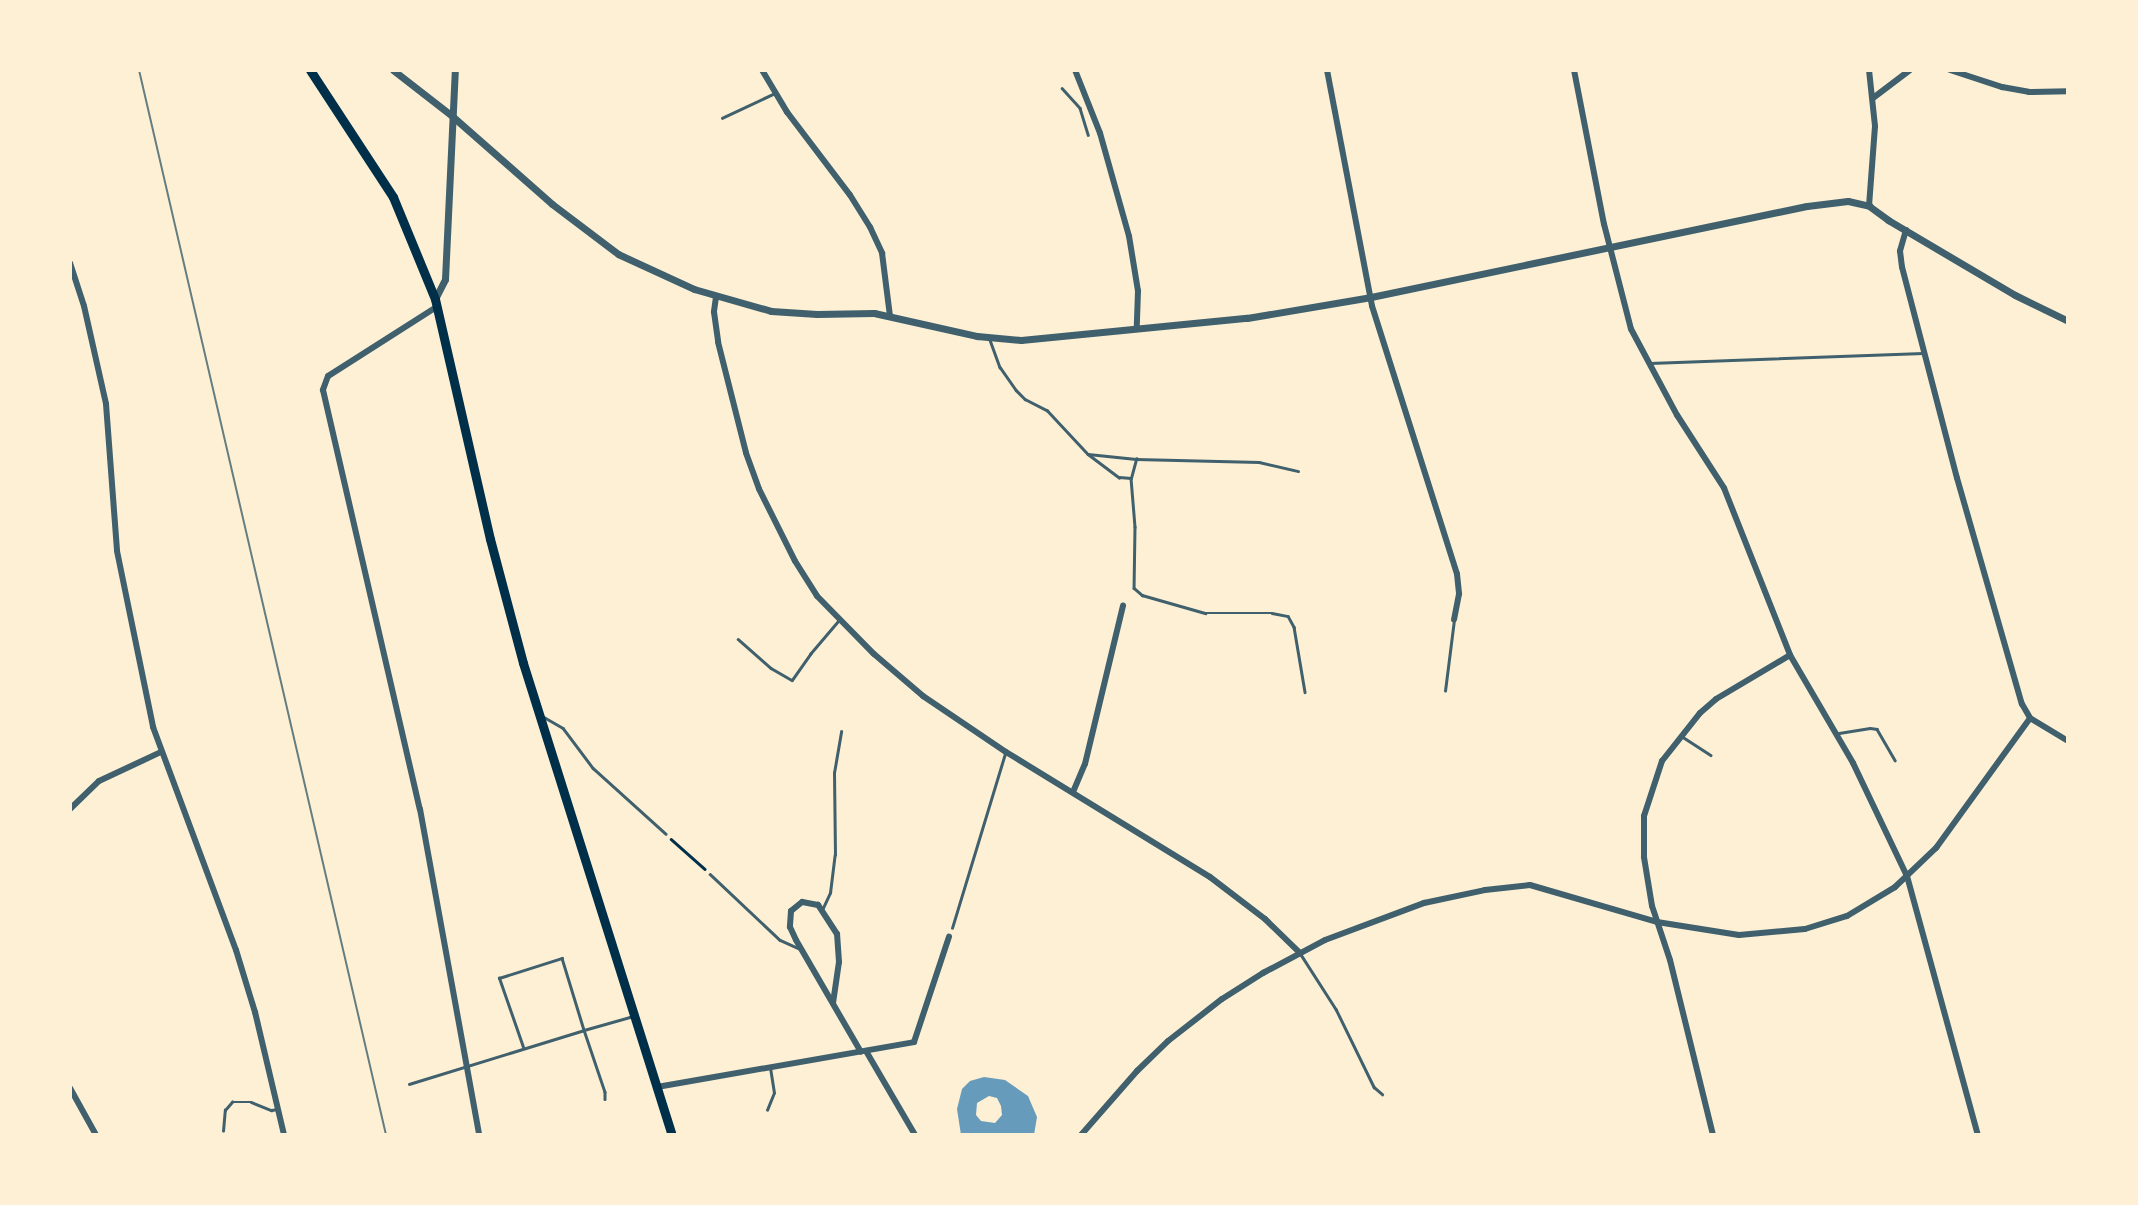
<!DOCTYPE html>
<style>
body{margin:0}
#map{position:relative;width:2138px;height:1205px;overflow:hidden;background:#fdf0d5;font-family:"DejaVu Sans",sans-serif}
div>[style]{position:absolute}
.water>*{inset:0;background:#669bbc}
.path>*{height:2.5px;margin:-1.25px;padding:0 1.25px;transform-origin:1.25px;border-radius:1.25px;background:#003049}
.service>*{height:2.5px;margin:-1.25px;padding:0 1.25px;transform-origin:1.25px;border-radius:1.25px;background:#3f606c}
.minor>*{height:6px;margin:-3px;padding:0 3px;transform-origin:3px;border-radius:3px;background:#3f606c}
.tertiary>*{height:7px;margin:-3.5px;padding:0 3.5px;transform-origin:3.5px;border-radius:3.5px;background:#3f606c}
.secondary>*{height:9px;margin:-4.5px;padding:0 4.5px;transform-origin:4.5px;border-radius:4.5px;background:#003049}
.tram>*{height:2px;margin:-1px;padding:0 1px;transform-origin:1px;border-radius:1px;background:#657d81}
span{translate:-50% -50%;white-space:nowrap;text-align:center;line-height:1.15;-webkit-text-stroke:7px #fdf0d5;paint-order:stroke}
.frame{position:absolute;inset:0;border:72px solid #fdf0d5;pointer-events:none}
</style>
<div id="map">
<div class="water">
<i style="clip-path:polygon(evenodd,984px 1077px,1005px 1080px,1028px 1096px,1037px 1117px,1034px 1135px,961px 1135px,957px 1109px,962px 1089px,970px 1081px,984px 1077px,989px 1096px,997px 1098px,1001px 1106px,1002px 1115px,995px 1123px,981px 1121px,976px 1115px,977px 1103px,989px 1096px)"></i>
</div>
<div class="path">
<i style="left:671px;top:839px;width:45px;rotate:41.4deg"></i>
</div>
<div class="service">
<i style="left:1062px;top:88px;width:27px;rotate:48deg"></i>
<i style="left:1080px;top:108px;width:28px;rotate:73deg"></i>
<i style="left:722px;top:118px;width:59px;rotate:-25.3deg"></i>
<i style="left:990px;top:340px;width:29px;rotate:70deg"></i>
<i style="left:1000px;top:367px;width:28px;rotate:55deg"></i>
<i style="left:1016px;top:390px;width:13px;rotate:45deg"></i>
<i style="left:1025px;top:399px;width:25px;rotate:27deg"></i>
<i style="left:1047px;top:410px;width:60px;rotate:47deg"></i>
<i style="left:1088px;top:454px;width:39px;rotate:37deg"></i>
<i style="left:1119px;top:477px;width:12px;rotate:5deg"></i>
<i style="left:1131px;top:478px;width:20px;rotate:-75deg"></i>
<i style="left:1136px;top:459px;width:123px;rotate:1.4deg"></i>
<i style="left:1259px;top:462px;width:40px;rotate:13deg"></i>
<i style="left:1650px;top:363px;width:273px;rotate:-2.1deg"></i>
<i style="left:1088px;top:454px;width:48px;rotate:5.9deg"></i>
<i style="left:1131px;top:478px;width:49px;rotate:85.3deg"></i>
<i style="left:1135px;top:527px;width:61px;rotate:90.9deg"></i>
<i style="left:1134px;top:588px;width:11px;rotate:41deg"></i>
<i style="left:1142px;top:595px;width:66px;rotate:15.9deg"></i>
<i style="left:1205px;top:613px;width:67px"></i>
<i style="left:1272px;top:613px;width:16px;rotate:11deg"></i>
<i style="left:1288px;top:616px;width:13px;rotate:61deg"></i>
<i style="left:1294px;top:627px;width:66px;rotate:80.4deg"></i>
<i style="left:738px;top:639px;width:44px;rotate:41.3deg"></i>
<i style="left:771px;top:668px;width:24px;rotate:30deg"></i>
<i style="left:792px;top:680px;width:32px;rotate:-55deg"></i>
<i style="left:810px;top:654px;width:45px;rotate:-49.5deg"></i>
<i style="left:1445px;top:691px;width:72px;rotate:-82.8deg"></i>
<i style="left:544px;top:717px;width:22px;rotate:30deg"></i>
<i style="left:563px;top:728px;width:50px;rotate:53.1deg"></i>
<i style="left:593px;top:768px;width:98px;rotate:42.1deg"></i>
<i style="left:1839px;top:733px;width:31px;rotate:-9deg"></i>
<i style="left:1870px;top:728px;width:7px;rotate:8deg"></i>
<i style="left:1877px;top:729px;width:36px;rotate:60deg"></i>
<i style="left:1683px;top:737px;width:33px;rotate:33deg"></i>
<i style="left:710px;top:874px;width:96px;rotate:43.3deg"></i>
<i style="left:780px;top:940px;width:22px;rotate:24deg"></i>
<i style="left:822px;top:910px;width:19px;rotate:-65deg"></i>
<i style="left:830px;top:893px;width:38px;rotate:-83deg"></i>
<i style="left:835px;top:855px;width:82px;rotate:-90.7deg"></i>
<i style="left:834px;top:773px;width:42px;rotate:-80.3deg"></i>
<i style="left:952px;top:928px;width:182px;rotate:-73.1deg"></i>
<i style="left:1300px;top:953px;width:67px;rotate:57.3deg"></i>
<i style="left:1336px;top:1009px;width:87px;rotate:64deg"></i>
<i style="left:1374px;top:1087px;width:11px;rotate:41deg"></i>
<i style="left:523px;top:1047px;width:73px;rotate:-109.2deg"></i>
<i style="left:499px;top:978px;width:66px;rotate:-17.6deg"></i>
<i style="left:562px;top:958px;width:75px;rotate:73deg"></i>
<i style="left:584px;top:1030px;width:48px;rotate:-15.8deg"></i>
<i style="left:409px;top:1084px;width:183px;rotate:-17.1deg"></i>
<i style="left:584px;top:1030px;width:65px;rotate:71.3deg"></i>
<i style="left:605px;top:1092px;width:7px;rotate:90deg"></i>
<i style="left:767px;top:1110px;width:18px;rotate:-68deg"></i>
<i style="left:774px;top:1093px;width:26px;rotate:-99deg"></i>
<i style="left:223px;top:1131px;width:21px;rotate:-85deg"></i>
<i style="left:225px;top:1110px;width:11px;rotate:-49deg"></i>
<i style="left:232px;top:1102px;width:19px"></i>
<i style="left:251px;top:1102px;width:22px;rotate:22deg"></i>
<i style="left:271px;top:1110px;width:7px;rotate:-8deg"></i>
</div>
<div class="minor">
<i style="left:762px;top:70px;width:49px;rotate:59.2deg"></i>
<i style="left:787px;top:112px;width:104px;rotate:52.8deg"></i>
<i style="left:850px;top:195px;width:38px;rotate:58deg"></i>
<i style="left:870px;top:227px;width:29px;rotate:65deg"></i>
<i style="left:882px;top:253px;width:64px;rotate:82.8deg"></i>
<i style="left:1075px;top:70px;width:68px;rotate:68.4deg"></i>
<i style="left:1100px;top:133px;width:107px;rotate:74.3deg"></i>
<i style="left:1129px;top:236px;width:56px;rotate:80.7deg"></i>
<i style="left:1138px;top:291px;width:37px;rotate:92deg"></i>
<i style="left:1327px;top:70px;width:240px;rotate:79.2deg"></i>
<i style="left:1372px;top:306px;width:281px;rotate:72.4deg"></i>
<i style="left:1457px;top:574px;width:20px;rotate:84deg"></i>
<i style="left:1459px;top:594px;width:26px;rotate:101deg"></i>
<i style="left:1574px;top:70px;width:157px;rotate:79deg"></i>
<i style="left:1604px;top:224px;width:108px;rotate:75.6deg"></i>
<i style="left:1631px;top:329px;width:98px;rotate:61.9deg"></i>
<i style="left:1677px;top:415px;width:87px;rotate:57.2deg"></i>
<i style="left:1724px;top:488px;width:180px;rotate:68.4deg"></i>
<i style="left:1790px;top:655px;width:125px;rotate:59.7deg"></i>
<i style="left:1853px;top:763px;width:125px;rotate:64.5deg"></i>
<i style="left:1907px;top:876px;width:269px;rotate:74.7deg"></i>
<i style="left:1950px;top:70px;width:55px;rotate:18.1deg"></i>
<i style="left:2002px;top:87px;width:27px;rotate:10deg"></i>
<i style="left:2029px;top:92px;width:39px;rotate:-1deg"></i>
<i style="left:1873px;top:98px;width:46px;rotate:-37.1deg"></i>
<i style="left:1869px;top:206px;width:80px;rotate:-85.7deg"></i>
<i style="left:1875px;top:126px;width:56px;rotate:-96.1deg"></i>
<i style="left:1906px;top:230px;width:22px;rotate:106deg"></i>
<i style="left:1900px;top:251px;width:16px;rotate:83deg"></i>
<i style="left:1902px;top:267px;width:218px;rotate:75.4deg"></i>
<i style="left:1957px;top:478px;width:235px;rotate:74deg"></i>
<i style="left:2022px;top:704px;width:16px;rotate:60deg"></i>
<i style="left:2030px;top:718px;width:44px;rotate:31.2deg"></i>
<i style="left:70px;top:263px;width:45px;rotate:72deg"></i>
<i style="left:84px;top:306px;width:100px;rotate:77.3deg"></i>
<i style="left:106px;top:404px;width:147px;rotate:85.7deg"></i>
<i style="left:117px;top:551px;width:180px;rotate:78.4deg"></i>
<i style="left:153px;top:727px;width:238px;rotate:69.6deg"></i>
<i style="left:236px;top:950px;width:65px;rotate:73deg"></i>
<i style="left:255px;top:1012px;width:126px;rotate:76.7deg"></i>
<i style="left:716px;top:297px;width:15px;rotate:98deg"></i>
<i style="left:714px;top:312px;width:30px;rotate:82deg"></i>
<i style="left:718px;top:342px;width:114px;rotate:75.8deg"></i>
<i style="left:746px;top:453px;width:38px;rotate:70deg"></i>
<i style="left:759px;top:489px;width:80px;rotate:63.4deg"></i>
<i style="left:795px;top:561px;width:41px;rotate:57.8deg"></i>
<i style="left:817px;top:596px;width:81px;rotate:45.5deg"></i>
<i style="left:874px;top:654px;width:65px;rotate:40.6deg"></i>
<i style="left:923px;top:696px;width:100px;rotate:34deg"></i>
<i style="left:1006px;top:752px;width:239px;rotate:31.5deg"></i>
<i style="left:1210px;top:877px;width:69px;rotate:37.4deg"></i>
<i style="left:1265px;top:919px;width:49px;rotate:44.2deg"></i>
<i style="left:438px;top:306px;width:130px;rotate:147.5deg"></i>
<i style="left:328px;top:376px;width:15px;rotate:110deg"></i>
<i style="left:323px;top:390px;width:430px;rotate:77deg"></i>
<i style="left:420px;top:809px;width:331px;rotate:79.7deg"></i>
<i style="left:1073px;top:792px;width:30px;rotate:-67deg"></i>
<i style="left:1085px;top:764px;width:163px;rotate:-76.5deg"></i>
<i style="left:70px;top:809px;width:40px;rotate:-44deg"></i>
<i style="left:99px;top:781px;width:68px;rotate:-25.1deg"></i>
<i style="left:833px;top:1003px;width:41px;rotate:-81.7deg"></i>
<i style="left:839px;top:962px;width:28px;rotate:-94deg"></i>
<i style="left:837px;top:934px;width:35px;rotate:-123deg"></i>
<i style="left:818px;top:905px;width:16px;rotate:-169deg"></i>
<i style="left:802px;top:902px;width:14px;rotate:141deg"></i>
<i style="left:791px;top:911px;width:16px;rotate:94deg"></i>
<i style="left:790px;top:927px;width:14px;rotate:65deg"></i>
<i style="left:796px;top:940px;width:129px;rotate:59.9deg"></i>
<i style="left:866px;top:1051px;width:97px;rotate:59.7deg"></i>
<i style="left:657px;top:1087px;width:261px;rotate:-9.9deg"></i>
<i style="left:914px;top:1042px;width:111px;rotate:-71.6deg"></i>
<i style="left:70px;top:1088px;width:54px;rotate:61deg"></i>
<i style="left:1081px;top:1135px;width:85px;rotate:-48.8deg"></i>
<i style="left:1137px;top:1071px;width:43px;rotate:-44.1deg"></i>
<i style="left:1168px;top:1041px;width:68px;rotate:-37.9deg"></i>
<i style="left:1222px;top:999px;width:49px;rotate:-32.4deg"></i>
<i style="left:1263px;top:973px;width:70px;rotate:-28deg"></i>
<i style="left:1325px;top:940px;width:106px;rotate:-20.5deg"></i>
<i style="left:1424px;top:903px;width:62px;rotate:-12deg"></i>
<i style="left:1485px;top:890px;width:45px;rotate:-6.3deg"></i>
<i style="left:1530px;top:885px;width:132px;rotate:16.2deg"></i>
<i style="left:1657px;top:922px;width:83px;rotate:9deg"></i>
<i style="left:1739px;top:935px;width:66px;rotate:-5.2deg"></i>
<i style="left:1805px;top:929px;width:44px;rotate:-17.2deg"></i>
<i style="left:1847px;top:916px;width:56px;rotate:-31.1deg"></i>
<i style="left:1895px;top:887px;width:57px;rotate:-43.6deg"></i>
<i style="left:1936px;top:848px;width:160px;rotate:-54.1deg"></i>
<i style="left:1713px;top:1135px;width:180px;rotate:-103.8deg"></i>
<i style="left:1670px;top:960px;width:57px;rotate:-108.4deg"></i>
<i style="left:1652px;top:906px;width:50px;rotate:-99.3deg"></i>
<i style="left:1644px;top:857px;width:41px;rotate:-90deg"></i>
<i style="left:1644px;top:816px;width:58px;rotate:-71.9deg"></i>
<i style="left:1662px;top:761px;width:61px;rotate:-51.6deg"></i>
<i style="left:1700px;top:713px;width:21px;rotate:-41deg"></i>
<i style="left:1716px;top:699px;width:86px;rotate:-30.7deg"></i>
</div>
<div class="tertiary">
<i style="left:393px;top:70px;width:75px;rotate:37.9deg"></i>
<i style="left:452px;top:116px;width:133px;rotate:41.3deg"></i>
<i style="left:552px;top:204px;width:83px;rotate:37.1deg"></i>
<i style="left:618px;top:254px;width:84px;rotate:24.7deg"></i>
<i style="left:694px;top:289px;width:80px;rotate:15.9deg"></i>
<i style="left:771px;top:311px;width:46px;rotate:3.7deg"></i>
<i style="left:817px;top:314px;width:57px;rotate:-1deg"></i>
<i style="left:874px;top:313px;width:106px;rotate:12.6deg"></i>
<i style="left:977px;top:336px;width:44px;rotate:5.2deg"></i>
<i style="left:1021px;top:340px;width:227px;rotate:-5.6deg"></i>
<i style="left:1247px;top:318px;width:126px;rotate:-9.6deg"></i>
<i style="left:1371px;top:297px;width:445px;rotate:-11.8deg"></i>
<i style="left:1807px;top:206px;width:41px;rotate:-7deg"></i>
<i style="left:1848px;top:201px;width:22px;rotate:13deg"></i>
<i style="left:1869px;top:206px;width:24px;rotate:36deg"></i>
<i style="left:1888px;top:220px;width:147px;rotate:30.6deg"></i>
<i style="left:2015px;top:295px;width:59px;rotate:26.1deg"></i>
<i style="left:435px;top:299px;width:22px;rotate:-63deg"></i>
<i style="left:445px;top:279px;width:209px;rotate:-87.3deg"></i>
</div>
<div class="secondary">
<i style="left:310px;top:70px;width:152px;rotate:56.8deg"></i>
<i style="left:393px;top:197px;width:110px;rotate:67.6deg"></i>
<i style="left:435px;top:299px;width:246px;rotate:77.1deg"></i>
<i style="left:490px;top:539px;width:128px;rotate:75.1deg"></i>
<i style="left:523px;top:663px;width:495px;rotate:72.5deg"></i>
</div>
<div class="tram">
<i style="left:139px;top:70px;width:1093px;rotate:76.94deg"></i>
</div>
<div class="frame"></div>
</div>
